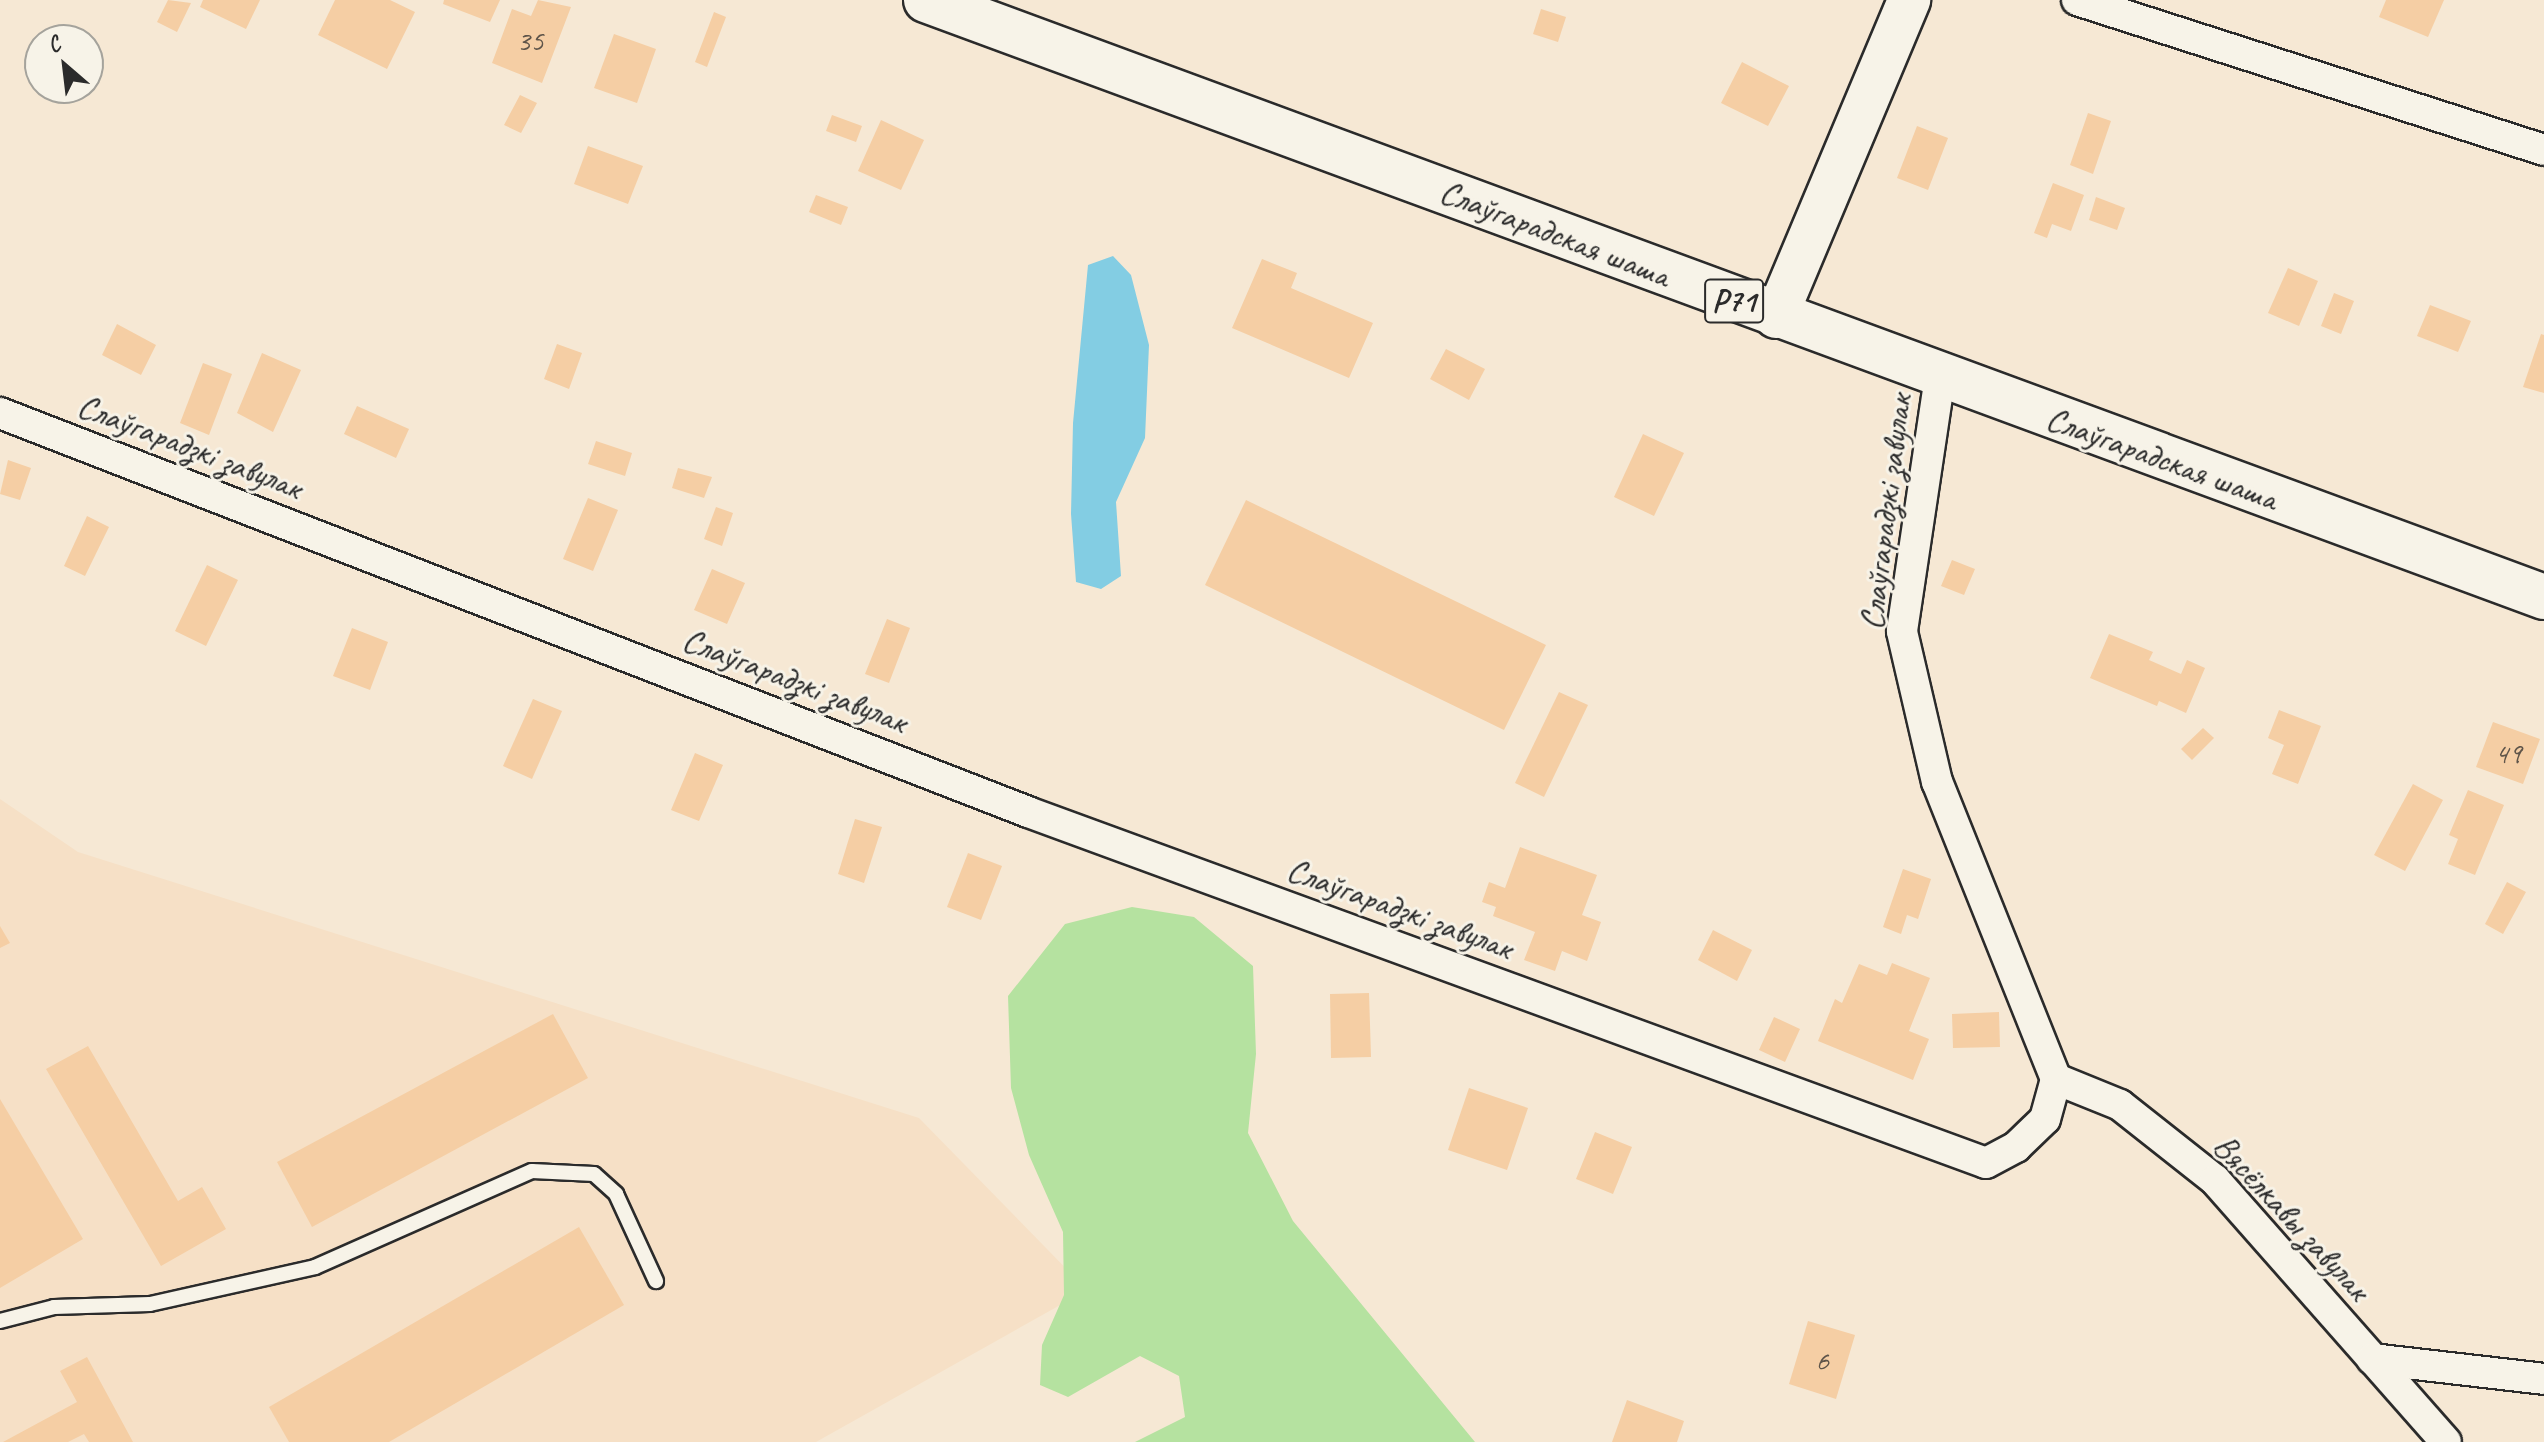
<!DOCTYPE html>
<meta charset="utf-8">
<style>
body{margin:0}
#map{position:relative;width:2544px;height:1442px;overflow:hidden;background:#f6e8d4;font-family:Caveat,sans-serif}
div>[style]{position:absolute}
.built>*{inset:0;background:#f6e0c6}
.green>*{inset:0;background:#b5e2a0}
.water>*{inset:0;background:#83cde3}
.building>*{inset:0;background:#f5cea4}
.roads{filter:drop-shadow(2px 0 #2b2b2b) drop-shadow(-2px 0 #2b2b2b) drop-shadow(0 2px #2b2b2b) drop-shadow(0 -2px #2b2b2b)}
.lane>*{height:14px;margin:-7px;padding:0 7px;transform-origin:7px;border-radius:7px;background:#f7f3e8}
.street>*{height:30px;margin:-15px;padding:0 15px;transform-origin:15px;border-radius:15px;background:#f7f3e8}
.secondary>*{height:42px;margin:-21px;padding:0 21px;transform-origin:21px;border-radius:21px;background:#f7f3e8}
.primary>*{height:44px;margin:-22px;padding:0 22px;transform-origin:22px;border-radius:22px;background:#f7f3e8}
span{translate:-50% -50%;white-space:nowrap;text-align:center;line-height:1.15;-webkit-text-stroke:6px #f7f3e8;paint-order:stroke}
.number-label{font-size:30px;color:#5e5449}
.number-label span{-webkit-text-stroke-width:0}
.shield-label span{padding:2px 6px;background:#f7f3e8;border:2px solid;border-radius:6px;-webkit-text-stroke-width:0}
.shield-label{font-size:32px;color:#2b2b2b;font-weight:700}
.street-label{font-size:34px;color:#2b2b2b}
.north{position:absolute;left:24px;top:24px;width:80px;height:80px;box-sizing:border-box;background:#f7f3e8;border:2px solid #a5a39c;border-radius:50%;rotate:332deg;font-size:22px;font-weight:700;line-height:32px;text-align:center;color:#2b2b2b}
.north::after{content:'';display:block;margin:auto;width:28px;height:36px;background:#2b2b2b;clip-path:polygon(50% 0,100% 100%,50% 72%,0 100%)}
</style>
<div id="map">
<div class="built">
<i style="clip-path:polygon(0 799px,78px 852px,919px 1118px,1087px 1290px,816px 1442px,0 1442px)"></i>
</div>
<div class="green">
<i style="clip-path:polygon(1132px 907px,1194px 917px,1253px 966px,1256px 1054px,1248px 1133px,1293px 1221px,1475px 1442px,1135px 1442px,1185px 1417px,1179px 1376px,1140px 1356px,1068px 1397px,1040px 1385px,1042px 1345px,1064px 1295px,1063px 1232px,1029px 1155px,1011px 1088px,1008px 996px,1065px 924px)"></i>
</div>
<div class="water">
<i style="clip-path:polygon(1113px 256px,1131px 275px,1149px 345px,1145px 438px,1116px 502px,1121px 576px,1101px 589px,1076px 582px,1071px 514px,1073px 423px,1088px 265px)"></i>
</div>
<div class="building">
<i style="clip-path:polygon(168px 0,191px 3px,177px 32px,157px 22px)"></i>
<i style="clip-path:polygon(203px 0,260px 0,246px 29px,200px 7px)"></i>
<i style="clip-path:polygon(335px 0,390px 0,415px 12px,387px 69px,318px 35px)"></i>
<i style="clip-path:polygon(444px 0,500px 0,490px 22px,443px 4px)"></i>
<i style="clip-path:polygon(538px 0,571px 7px,542px 83px,492px 63px,512px 9px,531px 16px)"></i>
<i style="clip-path:polygon(2386px 0,2444px 0,2428px 37px,2379px 17px)"></i>
<i style="clip-path:polygon(1541px 9px,1566px 17px,1558px 42px,1533px 34px)"></i>
<i style="clip-path:polygon(714px 12px,726px 17px,707px 67px,695px 62px)"></i>
<i style="clip-path:polygon(614px 34px,656px 49px,637px 103px,594px 88px)"></i>
<i style="clip-path:polygon(1742px 62px,1789px 86px,1768px 126px,1721px 103px)"></i>
<i style="clip-path:polygon(520px 95px,537px 103px,521px 133px,504px 125px)"></i>
<i style="clip-path:polygon(2088px 113px,2111px 121px,2093px 174px,2070px 165px)"></i>
<i style="clip-path:polygon(832px 115px,862px 126px,856px 142px,826px 131px)"></i>
<i style="clip-path:polygon(881px 120px,924px 140px,901px 190px,858px 171px)"></i>
<i style="clip-path:polygon(1917px 126px,1948px 138px,1928px 190px,1897px 178px)"></i>
<i style="clip-path:polygon(588px 146px,643px 166px,628px 204px,574px 184px)"></i>
<i style="clip-path:polygon(2053px 183px,2084px 195px,2071px 231px,2052px 224px,2047px 238px,2034px 233px)"></i>
<i style="clip-path:polygon(816px 195px,848px 207px,841px 225px,809px 212px)"></i>
<i style="clip-path:polygon(2096px 197px,2125px 208px,2117px 230px,2089px 220px)"></i>
<i style="clip-path:polygon(1262px 259px,1297px 273px,1291px 288px,1373px 323px,1349px 378px,1232px 328px)"></i>
<i style="clip-path:polygon(2288px 268px,2318px 281px,2299px 326px,2268px 313px)"></i>
<i style="clip-path:polygon(2334px 293px,2354px 301px,2341px 334px,2321px 326px)"></i>
<i style="clip-path:polygon(2430px 305px,2471px 321px,2458px 352px,2417px 336px)"></i>
<i style="clip-path:polygon(117px 324px,156px 345px,141px 375px,102px 355px)"></i>
<i style="clip-path:polygon(2541px 334px,2544px 335px,2544px 393px,2523px 387px)"></i>
<i style="clip-path:polygon(557px 344px,582px 353px,569px 389px,544px 379px)"></i>
<i style="clip-path:polygon(1446px 349px,1485px 369px,1469px 400px,1430px 379px)"></i>
<i style="clip-path:polygon(262px 353px,301px 370px,273px 432px,237px 413px)"></i>
<i style="clip-path:polygon(203px 363px,232px 374px,209px 435px,180px 423px)"></i>
<i style="clip-path:polygon(357px 406px,409px 429px,396px 458px,344px 434px)"></i>
<i style="clip-path:polygon(1643px 434px,1684px 453px,1654px 516px,1614px 497px)"></i>
<i style="clip-path:polygon(596px 441px,632px 453px,625px 476px,588px 464px)"></i>
<i style="clip-path:polygon(8px 460px,31px 468px,20px 500px,0 494px)"></i>
<i style="clip-path:polygon(678px 468px,712px 477px,704px 498px,672px 488px)"></i>
<i style="clip-path:polygon(588px 498px,618px 510px,593px 571px,563px 559px)"></i>
<i style="clip-path:polygon(1246px 500px,1546px 645px,1504px 730px,1205px 585px)"></i>
<i style="clip-path:polygon(716px 507px,733px 513px,722px 546px,704px 539px)"></i>
<i style="clip-path:polygon(87px 516px,109px 527px,85px 576px,64px 566px)"></i>
<i style="clip-path:polygon(1952px 560px,1975px 569px,1964px 595px,1941px 586px)"></i>
<i style="clip-path:polygon(207px 565px,238px 580px,206px 646px,175px 631px)"></i>
<i style="clip-path:polygon(712px 569px,745px 583px,727px 624px,694px 610px)"></i>
<i style="clip-path:polygon(887px 619px,910px 628px,889px 683px,865px 674px)"></i>
<i style="clip-path:polygon(352px 628px,388px 642px,370px 690px,333px 676px)"></i>
<i style="clip-path:polygon(2109px 634px,2153px 652px,2149px 660px,2181px 674px,2187px 660px,2205px 668px,2186px 713px,2159px 701px,2157px 706px,2090px 678px)"></i>
<i style="clip-path:polygon(1559px 692px,1588px 705px,1544px 797px,1515px 783px)"></i>
<i style="clip-path:polygon(533px 699px,562px 711px,532px 779px,503px 766px)"></i>
<i style="clip-path:polygon(2279px 710px,2321px 726px,2298px 784px,2272px 774px,2284px 745px,2268px 738px)"></i>
<i style="clip-path:polygon(2493px 722px,2540px 739px,2523px 784px,2476px 767px)"></i>
<i style="clip-path:polygon(2203px 728px,2214px 738px,2192px 760px,2181px 749px)"></i>
<i style="clip-path:polygon(695px 753px,723px 765px,699px 821px,671px 810px)"></i>
<i style="clip-path:polygon(2413px 784px,2443px 800px,2405px 871px,2374px 855px)"></i>
<i style="clip-path:polygon(2468px 790px,2504px 805px,2475px 875px,2448px 864px,2458px 839px,2449px 835px)"></i>
<i style="clip-path:polygon(855px 819px,882px 827px,864px 883px,838px 874px)"></i>
<i style="clip-path:polygon(1520px 847px,1597px 875px,1582px 915px,1601px 922px,1587px 961px,1562px 951px,1555px 971px,1524px 960px,1535px 932px,1493px 916px,1496px 907px,1482px 902px,1489px 882px,1505px 888px)"></i>
<i style="clip-path:polygon(968px 853px,1002px 866px,981px 920px,947px 907px)"></i>
<i style="clip-path:polygon(1903px 869px,1931px 879px,1918px 919px,1907px 915px,1901px 934px,1883px 927px)"></i>
<i style="clip-path:polygon(2507px 882px,2526px 892px,2503px 934px,2485px 924px)"></i>
<i style="clip-path:polygon(0 926px,10px 943px,0 948px)"></i>
<i style="clip-path:polygon(1713px 930px,1752px 950px,1737px 981px,1698px 960px)"></i>
<i style="clip-path:polygon(1892px 963px,1930px 978px,1909px 1031px,1929px 1039px,1913px 1080px,1818px 1041px,1835px 999px,1842px 1003px,1859px 964px,1887px 975px)"></i>
<i style="clip-path:polygon(1369px 993px,1371px 1057px,1331px 1058px,1330px 994px)"></i>
<i style="clip-path:polygon(1999px 1012px,2000px 1047px,1953px 1048px,1952px 1014px)"></i>
<i style="clip-path:polygon(553px 1014px,588px 1078px,312px 1227px,277px 1162px)"></i>
<i style="clip-path:polygon(1774px 1017px,1800px 1029px,1785px 1062px,1759px 1050px)"></i>
<i style="clip-path:polygon(88px 1046px,178px 1201px,202px 1187px,226px 1229px,161px 1266px,46px 1069px)"></i>
<i style="clip-path:polygon(1469px 1088px,1528px 1108px,1507px 1170px,1448px 1150px)"></i>
<i style="clip-path:polygon(0 1099px,83px 1239px,0 1288px)"></i>
<i style="clip-path:polygon(1595px 1132px,1632px 1147px,1613px 1194px,1576px 1179px)"></i>
<i style="clip-path:polygon(579px 1227px,624px 1305px,389px 1442px,289px 1442px,269px 1407px)"></i>
<i style="clip-path:polygon(1808px 1321px,1855px 1335px,1836px 1399px,1789px 1384px)"></i>
<i style="clip-path:polygon(87px 1357px,133px 1442px,89px 1442px,84px 1434px,68px 1442px,3px 1442px,77px 1402px,60px 1371px)"></i>
<i style="clip-path:polygon(1627px 1400px,1684px 1421px,1677px 1442px,1612px 1442px)"></i>
</div>
<div class="roads">
<div class="lane">
<i style="left:0;top:1321px;width:56px;rotate:-14.5deg"></i>
<i style="left:54px;top:1307px;width:96px;rotate:-1.8deg"></i>
<i style="left:150px;top:1304px;width:169px;rotate:-12.6deg"></i>
<i style="left:315px;top:1267px;width:237px;rotate:-23.9deg"></i>
<i style="left:532px;top:1171px;width:62px;rotate:2.8deg"></i>
<i style="left:594px;top:1174px;width:30px;rotate:42deg"></i>
<i style="left:616px;top:1194px;width:96px;rotate:65.3deg"></i>
</div>
<div class="street">
<i style="left:2077px;top:0;width:490px;rotate:17.8deg"></i>
<i style="left:0;top:413px;width:1103px;rotate:21.21deg"></i>
<i style="left:1028px;top:812px;width:1020px;rotate:20.12deg"></i>
<i style="left:1986px;top:1163px;width:34px;rotate:-28deg"></i>
<i style="left:2016px;top:1147px;width:40px;rotate:-44deg"></i>
<i style="left:2045px;top:1119px;width:41px;rotate:-74.6deg"></i>
<i style="left:2056px;top:1079px;width:320px;rotate:-111.8deg"></i>
<i style="left:1937px;top:782px;width:155px;rotate:-103.1deg"></i>
<i style="left:1902px;top:631px;width:257px;rotate:-81.5deg"></i>
<i style="left:2056px;top:1079px;width:69px;rotate:22.1deg"></i>
<i style="left:2120px;top:1105px;width:121px;rotate:38.3deg"></i>
<i style="left:2215px;top:1180px;width:349px;rotate:48.6deg"></i>
<i style="left:2372px;top:1359px;width:173px;rotate:6.6deg"></i>
</div>
<div class="secondary">
<i style="left:1776px;top:317px;width:344px;rotate:-67.2deg"></i>
</div>
<div class="primary">
<i style="left:926px;top:0;width:1725px;rotate:20.25deg"></i>
</div>
</div>
<div class="number-label">
<span style="left:530px;top:40px">35</span>
<span style="left:2508px;top:753px">49</span>
<span style="left:1822px;top:1360px">6</span>
</div>
<div class="shield-label">
<span style="left:1734px;top:301px">Р71</span>
</div>
<div class="street-label">
<span style="left:1555px;top:233px;rotate:21deg">Слаўгарадская шаша</span>
<span style="left:190px;top:446px;rotate:21deg">Слаўгарадзкі завулак</span>
<span style="left:2162px;top:458px;rotate:20deg">Слаўгарадская шаша</span>
<span style="left:1885px;top:512px;rotate:-83deg">Слаўгарадзкі завулак</span>
<span style="left:795px;top:680px;rotate:21deg">Слаўгарадзкі завулак</span>
<span style="left:1400px;top:908px;rotate:20deg">Слаўгарадзкі завулак</span>
<span style="left:2292px;top:1217px;rotate:47deg">Вясёлкавы завулак</span>
</div>
<div class="north">С</div>
</div>
